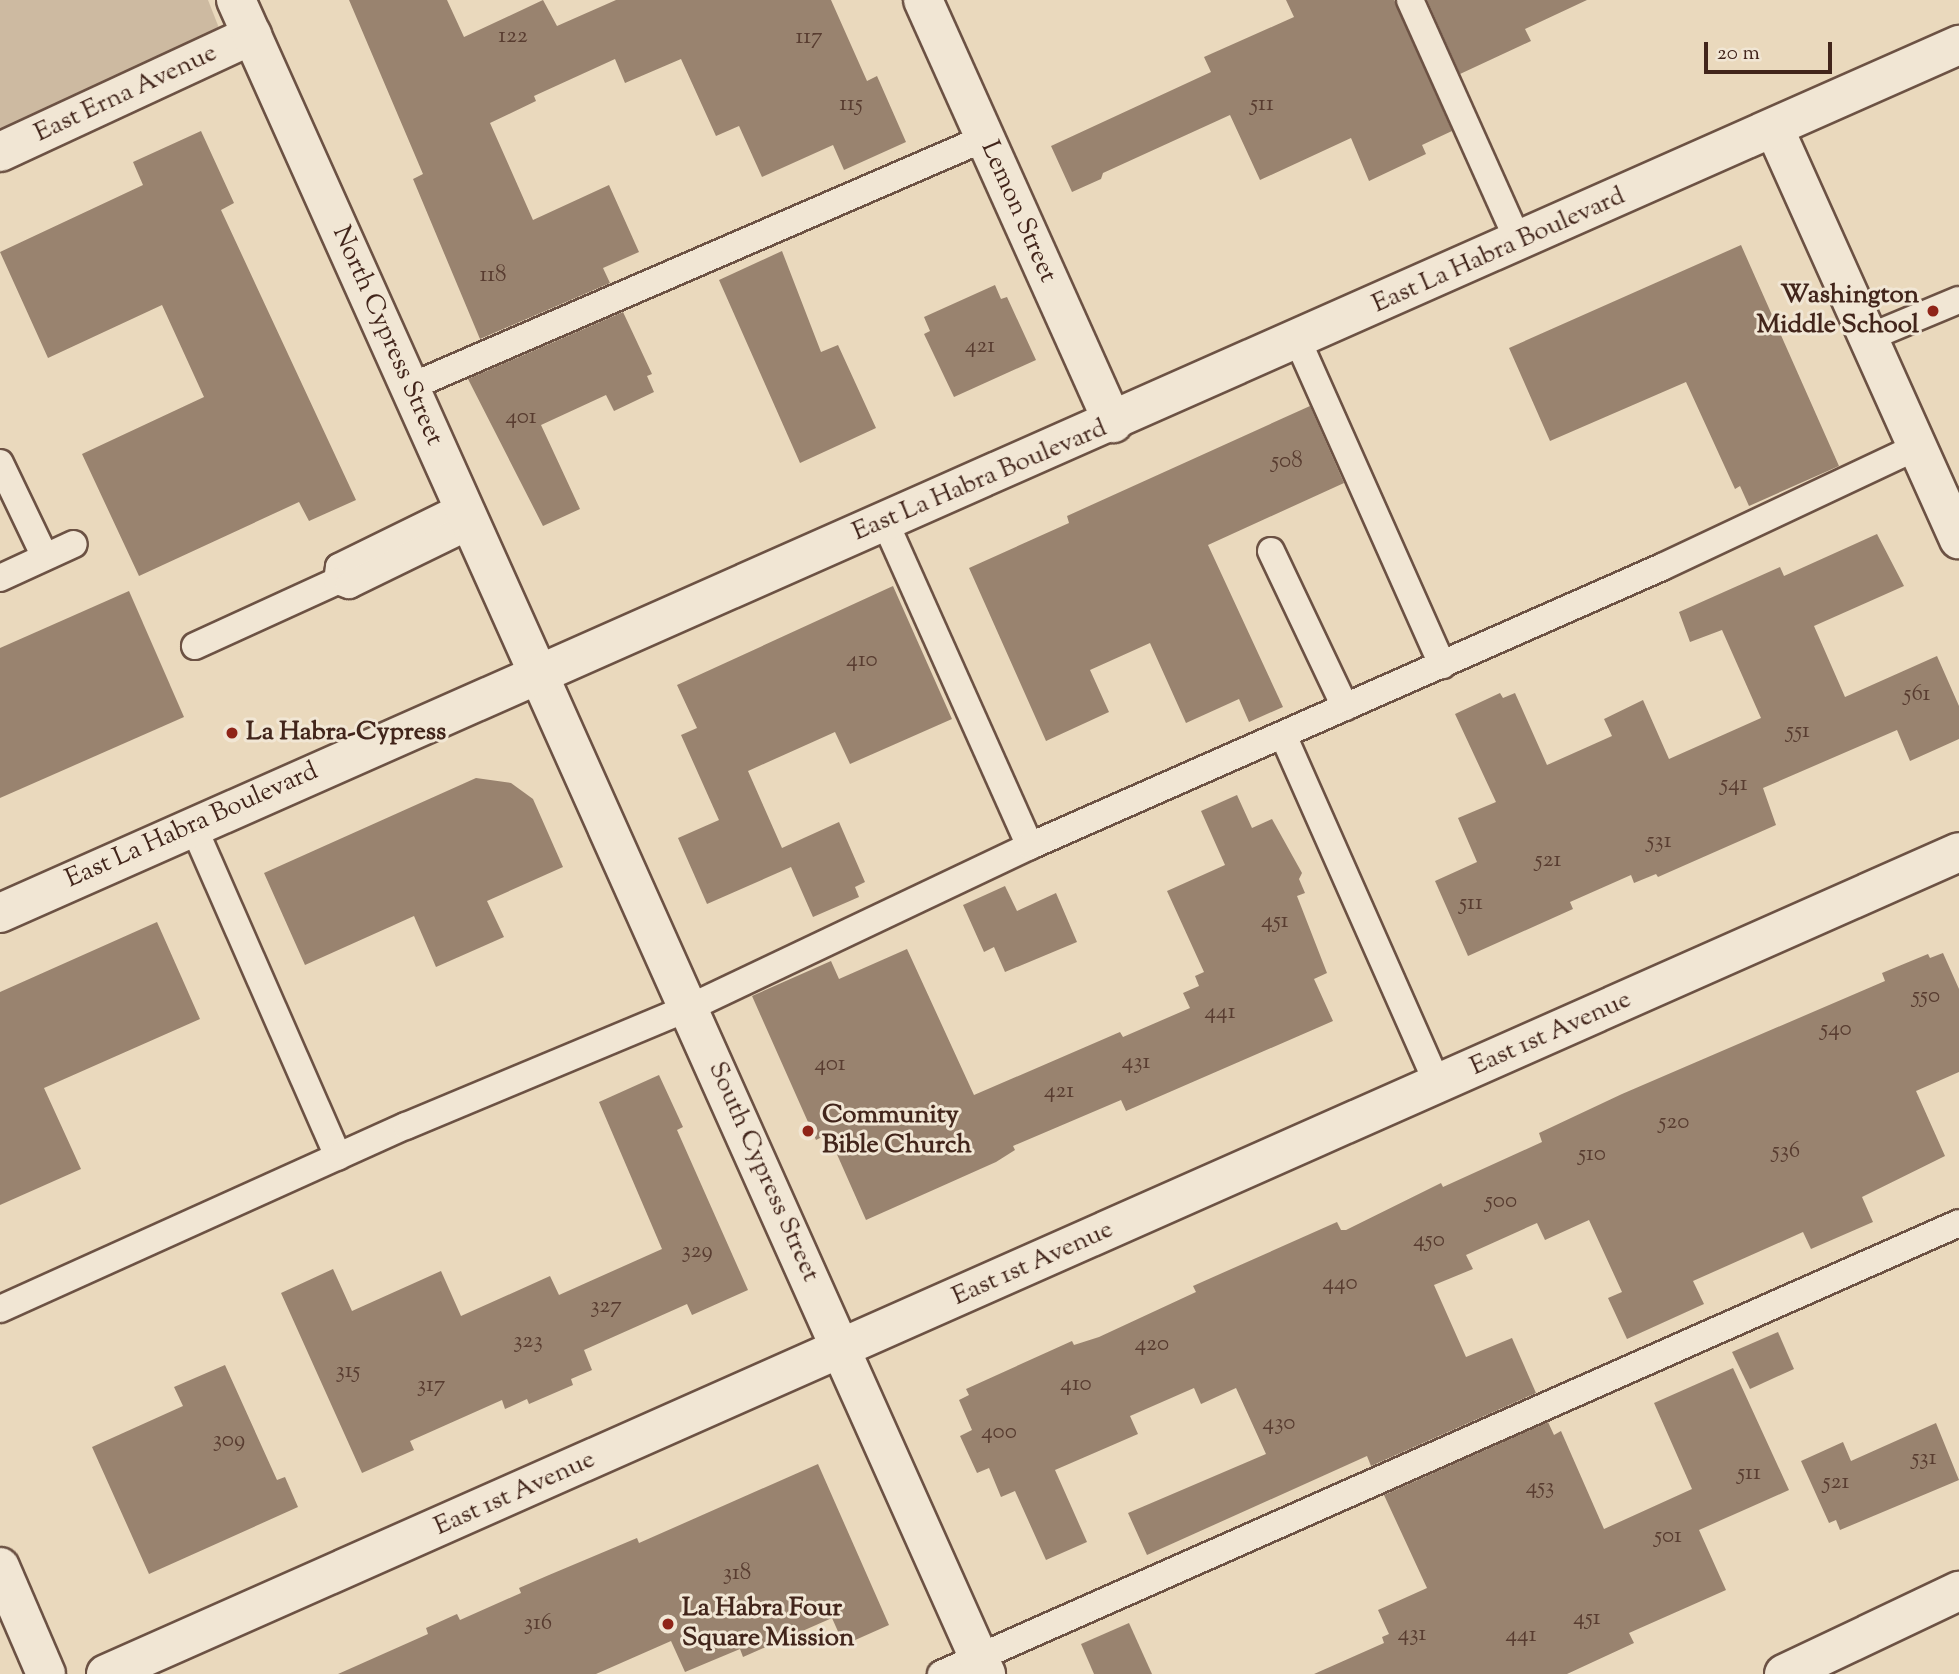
<!DOCTYPE html>
<style>
body{margin:0}
#map{position:relative;width:1959px;height:1674px;overflow:hidden;background:#ead9bd;font-family:"Sorts Mill Goudy",serif}
div>[style]{position:absolute}
.green>*{inset:0;background:#cdbaa1}
.building>*{inset:0;background:#99836f}
.roads{filter:drop-shadow(2px 0 #6c5244) drop-shadow(-2px 0 #6c5244) drop-shadow(0 2px #6c5244) drop-shadow(0 -2px #6c5244)}
.lane>*{height:26px;margin:-13px;padding:0 13px;transform-origin:13px;border-radius:13px;background:#f1e6d4}
.street>*{height:38px;margin:-19px;padding:0 19px;transform-origin:19px;border-radius:19px;background:#f1e6d4}
.secondary>*{height:38px;margin:-19px;padding:0 19px;transform-origin:19px;border-radius:19px;background:#f1e6d4}
.dots>*{width:19px;height:19px;translate:-50% -50%;box-sizing:border-box;border:4px solid #f1e6d4;border-radius:50%}
span{translate:-50% -50%;white-space:nowrap;text-align:center;line-height:1.15;-webkit-text-stroke:6px #f1e6d4;paint-order:stroke}
.number-label{font-size:23px;color:#583c30}
.number-label span{-webkit-text-stroke-width:0}
.street-label{font-size:26px;color:#42251b}
.poi-label{font-size:26px;color:#42251b;font-weight:700}
.right{translate:-100% -50%;text-align:right}
.left{translate:0 -50%;text-align:left}
.scale{position:absolute;left:1704px;top:42px;width:128px;height:32px;box-sizing:border-box;border:4px solid #42251b;border-top:0;padding-left:9px;font-size:21px;line-height:24px;white-space:nowrap;color:#42251b;-webkit-text-stroke:5px #f1e6d4;paint-order:stroke}
</style>
<div id="map">
<div class="green">
<i style="clip-path:polygon(0 0,208px 0,219px 28px,0 140px)"></i>
</div>
<div class="building">
<i style="clip-path:polygon(349px 0,447px 0,464px 37px,543px 0,557px 26px,616px 0,831px 0,867px 81px,877px 76px,906px 142px,844px 170px,833px 145px,762px 177px,739px 126px,716px 136px,681px 59px,625px 83px,615px 59px,534px 96px,536px 101px,490px 123px,533px 220px,609px 185px,639px 252px,603px 268px,610px 283px,480px 339px,413px 179px,423px 174px)"></i>
<i style="clip-path:polygon(1286px 0,1394px 0,1452px 131px,1422px 145px,1426px 154px,1369px 181px,1351px 138px,1260px 180px,1230px 115px,1103px 173px,1101px 179px,1072px 192px,1051px 146px,1211px 72px,1204px 57px,1294px 17px)"></i>
<i style="clip-path:polygon(1427px 0,1587px 0,1525px 29px,1531px 41px,1460px 74px)"></i>
<i style="clip-path:polygon(201px 131px,234px 203px,221px 210px,356px 500px,309px 521px,299px 502px,139px 576px,82px 454px,204px 397px,162px 305px,48px 358px,0 252px,143px 185px,133px 162px)"></i>
<i style="clip-path:polygon(1741px 245px,1839px 466px,1749px 506px,1740px 486px,1735px 489px,1686px 382px,1550px 441px,1509px 348px)"></i>
<i style="clip-path:polygon(782px 251px,821px 352px,838px 345px,876px 428px,800px 463px,719px 280px)"></i>
<i style="clip-path:polygon(995px 285px,1001px 299px,1007px 297px,1036px 360px,954px 397px,924px 334px,930px 331px,924px 317px)"></i>
<i style="clip-path:polygon(623px 312px,652px 374px,647px 376px,654px 392px,614px 411px,606px 395px,541px 425px,580px 509px,543px 526px,468px 379px)"></i>
<i style="clip-path:polygon(1310px 406px,1344px 483px,1208px 545px,1283px 707px,1249px 722px,1239px 699px,1186px 723px,1150px 643px,1090px 670px,1109px 712px,1046px 741px,969px 568px,1069px 523px,1067px 516px)"></i>
<i style="clip-path:polygon(1877px 534px,1904px 586px,1814px 626px,1845px 697px,1937px 656px,1959px 706px,1959px 739px,1910px 761px,1897px 730px,1763px 788px,1776px 825px,1658px 877px,1656px 874px,1634px 883px,1631px 875px,1570px 902px,1573px 909px,1468px 956px,1435px 881px,1477px 862px,1458px 818px,1496px 802px,1455px 714px,1500px 693px,1503px 698px,1515px 693px,1547px 765px,1612px 736px,1604px 719px,1643px 700px,1669px 759px,1761px 718px,1722px 630px,1690px 642px,1679px 612px,1780px 567px,1784px 576px)"></i>
<i style="clip-path:polygon(893px 586px,952px 719px,850px 764px,835px 732px,748px 771px,782px 848px,839px 822px,865px 882px,855px 887px,859px 897px,813px 917px,791px 867px,707px 904px,678px 838px,719px 820px,681px 735px,697px 728px,677px 685px)"></i>
<i style="clip-path:polygon(129px 591px,184px 717px,0 798px,0 648px)"></i>
<i style="clip-path:polygon(476px 778px,511px 783px,533px 799px,563px 867px,487px 901px,504px 937px,436px 967px,414px 916px,305px 965px,264px 873px)"></i>
<i style="clip-path:polygon(1237px 795px,1252px 828px,1272px 819px,1302px 873px,1299px 879px,1305px 893px,1297px 896px,1327px 973px,1314px 979px,1333px 1021px,1126px 1111px,1121px 1100px,1013px 1146px,1015px 1150px,996px 1162px,866px 1220px,828px 1134px,816px 1140px,752px 996px,831px 961px,839px 979px,907px 949px,974px 1095px,1120px 1032px,1123px 1037px,1190px 1008px,1183px 993px,1199px 986px,1195px 976px,1204px 972px,1167px 891px,1225px 865px,1201px 811px)"></i>
<i style="clip-path:polygon(1005px 886px,1017px 911px,1056px 893px,1077px 942px,1005px 972px,994px 947px,984px 952px,963px 905px)"></i>
<i style="clip-path:polygon(157px 922px,200px 1019px,44px 1088px,81px 1169px,0 1205px,0 992px)"></i>
<i style="clip-path:polygon(1943px 953px,1959px 989px,1959px 1072px,1916px 1091px,1945px 1156px,1862px 1197px,1873px 1222px,1811px 1249px,1803px 1232px,1693px 1281px,1704px 1304px,1627px 1339px,1608px 1298px,1622px 1292px,1589px 1220px,1545px 1240px,1537px 1223px,1466px 1255px,1473px 1269px,1434px 1285px,1466px 1357px,1512px 1338px,1536px 1393px,1371px 1466px,1367px 1456px,1147px 1555px,1128px 1513px,1266px 1454px,1236px 1388px,1201px 1404px,1194px 1388px,1130px 1416px,1138px 1434px,1055px 1470px,1087px 1542px,1046px 1560px,1015px 1491px,1001px 1497px,989px 1468px,977px 1473px,960px 1436px,972px 1430px,959px 1400px,969px 1395px,966px 1389px,1072px 1341px,1074px 1345px,1099px 1337px,1196px 1292px,1193px 1286px,1337px 1222px,1341px 1230px,1346px 1230px,1441px 1183px,1443px 1187px,1542px 1142px,1539px 1133px,1622px 1094px,1885px 981px,1882px 973px,1928px 954px,1930px 958px)"></i>
<i style="clip-path:polygon(659px 1075px,683px 1127px,677px 1130px,748px 1290px,692px 1315px,687px 1304px,584px 1350px,592px 1370px,571px 1379px,573px 1385px,529px 1404px,527px 1399px,505px 1409px,502px 1400px,410px 1441px,414px 1450px,362px 1473px,281px 1293px,333px 1269px,352px 1311px,441px 1271px,461px 1316px,550px 1276px,559px 1295px,662px 1249px,599px 1102px)"></i>
<i style="clip-path:polygon(1778px 1332px,1794px 1369px,1750px 1389px,1732px 1352px)"></i>
<i style="clip-path:polygon(225px 1365px,277px 1480px,285px 1477px,298px 1507px,149px 1574px,92px 1447px,183px 1406px,174px 1387px)"></i>
<i style="clip-path:polygon(1733px 1368px,1789px 1490px,1699px 1530px,1726px 1590px,1629px 1633px,1634px 1643px,1567px 1674px,1314px 1674px,1384px 1643px,1382px 1637px,1389px 1634px,1378px 1610px,1427px 1588px,1384px 1495px,1548px 1422px,1554px 1435px,1561px 1431px,1604px 1529px,1692px 1489px,1654px 1403px)"></i>
<i style="clip-path:polygon(1936px 1423px,1959px 1480px,1840px 1530px,1836px 1520px,1829px 1523px,1801px 1461px,1843px 1442px,1851px 1461px)"></i>
<i style="clip-path:polygon(818px 1464px,889px 1625px,844px 1645px,832px 1618px,743px 1657px,740px 1649px,685px 1672px,671px 1641px,596px 1674px,338px 1674px,428px 1634px,426px 1628px,457px 1614px,460px 1620px,521px 1593px,519px 1588px,549px 1575px,637px 1538px,639px 1543px)"></i>
<i style="clip-path:polygon(1129px 1623px,1152px 1674px,1094px 1674px,1081px 1644px)"></i>
</div>
<div class="roads">
<div class="lane">
<i style="left:1410px;top:0;width:265px;rotate:65.8deg"></i>
<i style="left:1870px;top:337px;width:96px;rotate:-22.6deg"></i>
<i style="left:1298px;top:341px;width:355px;rotate:66deg"></i>
<i style="left:410px;top:387px;width:627px;rotate:-23.41deg"></i>
<i style="left:0;top:463px;width:104px;rotate:64.4deg"></i>
<i style="left:885px;top:522px;width:355px;rotate:65.9deg"></i>
<i style="left:1271px;top:551px;width:173px;rotate:64.6deg"></i>
<i style="left:0;top:578px;width:81px;rotate:-24.7deg"></i>
<i style="left:337px;top:581px;width:14px;rotate:-82deg"></i>
<i style="left:339px;top:567px;width:138px;rotate:-26.2deg"></i>
<i style="left:195px;top:646px;width:156px;rotate:-24.6deg"></i>
<i style="left:337px;top:581px;width:13px;rotate:18deg"></i>
<i style="left:349px;top:585px;width:137px;rotate:-26deg"></i>
<i style="left:1283px;top:735px;width:382px;rotate:66.1deg"></i>
<i style="left:193px;top:826px;width:361px;rotate:66.3deg"></i>
<i style="left:0;top:1309px;width:445px;rotate:-24.3deg"></i>
<i style="left:406px;top:1126px;width:309px;rotate:-22.7deg"></i>
<i style="left:691px;top:1007px;width:375px;rotate:-25.4deg"></i>
<i style="left:1030px;top:846px;width:691px;rotate:-23.82deg"></i>
<i style="left:1662px;top:567px;width:284px;rotate:-25.2deg"></i>
<i style="left:941px;top:1674px;width:1113px;rotate:-23.89deg"></i>
</div>
<div class="street">
<i style="left:923px;top:0;width:464px;rotate:65.8deg"></i>
<i style="left:1774px;top:128px;width:451px;rotate:65.8deg"></i>
<i style="left:0;top:152px;width:278px;rotate:-24.9deg"></i>
<i style="left:537px;top:671px;width:1099px;rotate:65.88deg"></i>
<i style="left:0;top:1567px;width:116px;rotate:66.7deg"></i>
<i style="left:106px;top:1674px;width:2027px;rotate:-23.92deg"></i>
<i style="left:1784px;top:1674px;width:194px;rotate:-25.4deg"></i>
</div>
<div class="secondary">
<i style="left:236px;top:0;width:735px;rotate:65.84deg"></i>
<i style="left:0;top:913px;width:2143px;rotate:-23.9deg"></i>
</div>
</div>
<div class="dots">
<i style="left:1933px;top:311px;background:#8f2418"></i>
<i style="left:232px;top:733px;background:#8f2418"></i>
<i style="left:808px;top:1131px;background:#8f2418"></i>
<i style="left:668px;top:1624px;background:#8f2418"></i>
</div>
<div class="number-label">
<span style="left:513px;top:37px">122</span>
<span style="left:809px;top:38px">117</span>
<span style="left:851px;top:105px">115</span>
<span style="left:1262px;top:105px">511</span>
<span style="left:493px;top:276px">118</span>
<span style="left:980px;top:347px">421</span>
<span style="left:521px;top:418px">401</span>
<span style="left:1287px;top:462px">508</span>
<span style="left:862px;top:661px">410</span>
<span style="left:1917px;top:695px">561</span>
<span style="left:1798px;top:732px">551</span>
<span style="left:1734px;top:785px">541</span>
<span style="left:1659px;top:842px">531</span>
<span style="left:1548px;top:861px">521</span>
<span style="left:1471px;top:904px">511</span>
<span style="left:1275px;top:922px">451</span>
<span style="left:1926px;top:997px">550</span>
<span style="left:1220px;top:1013px">441</span>
<span style="left:1836px;top:1030px">540</span>
<span style="left:1136px;top:1063px">431</span>
<span style="left:830px;top:1065px">401</span>
<span style="left:1059px;top:1092px">421</span>
<span style="left:1674px;top:1123px">520</span>
<span style="left:1786px;top:1152px">536</span>
<span style="left:1592px;top:1155px">510</span>
<span style="left:1501px;top:1202px">500</span>
<span style="left:1429px;top:1241px">450</span>
<span style="left:697px;top:1252px">329</span>
<span style="left:1340px;top:1284px">440</span>
<span style="left:606px;top:1307px">327</span>
<span style="left:528px;top:1342px">323</span>
<span style="left:1152px;top:1345px">420</span>
<span style="left:348px;top:1372px">315</span>
<span style="left:1076px;top:1385px">410</span>
<span style="left:431px;top:1386px">317</span>
<span style="left:1279px;top:1424px">430</span>
<span style="left:999px;top:1433px">400</span>
<span style="left:229px;top:1441px">309</span>
<span style="left:1924px;top:1459px">531</span>
<span style="left:1749px;top:1474px">511</span>
<span style="left:1836px;top:1483px">521</span>
<span style="left:1540px;top:1488px">453</span>
<span style="left:1668px;top:1537px">501</span>
<span style="left:737px;top:1574px">318</span>
<span style="left:1587px;top:1619px">451</span>
<span style="left:538px;top:1624px">316</span>
<span style="left:1412px;top:1635px">431</span>
<span style="left:1521px;top:1636px">441</span>
</div>
<div class="street-label">
<span style="left:126px;top:94px;rotate:-25deg">East Erna Avenue</span>
<span style="left:1018px;top:212px;rotate:66deg">Lemon Street</span>
<span style="left:1499px;top:251px;rotate:-24deg">East La Habra Boulevard</span>
<span style="left:387px;top:336px;rotate:66deg">North Cypress Street</span>
<span style="left:980px;top:481px;rotate:-23deg">East La Habra Boulevard</span>
<span style="left:192px;top:826px;rotate:-24deg">East La Habra Boulevard</span>
<span style="left:1551px;top:1034px;rotate:-24deg">East 1st Avenue</span>
<span style="left:763px;top:1172px;rotate:66deg">South Cypress Street</span>
<span style="left:1033px;top:1264px;rotate:-24deg">East 1st Avenue</span>
<span style="left:515px;top:1494px;rotate:-24deg">East 1st Avenue</span>
</div>
<div class="poi-label">
<span class="right" style="left:1919px;top:311px">Washington<br>Middle School</span>
<span class="left" style="left:246px;top:733px">La Habra-Cypress</span>
<span class="left" style="left:822px;top:1131px">Community<br>Bible Church</span>
<span class="left" style="left:682px;top:1624px">La Habra Four<br>Square Mission</span>
</div>
<div class="scale">20 m</div>
</div>
